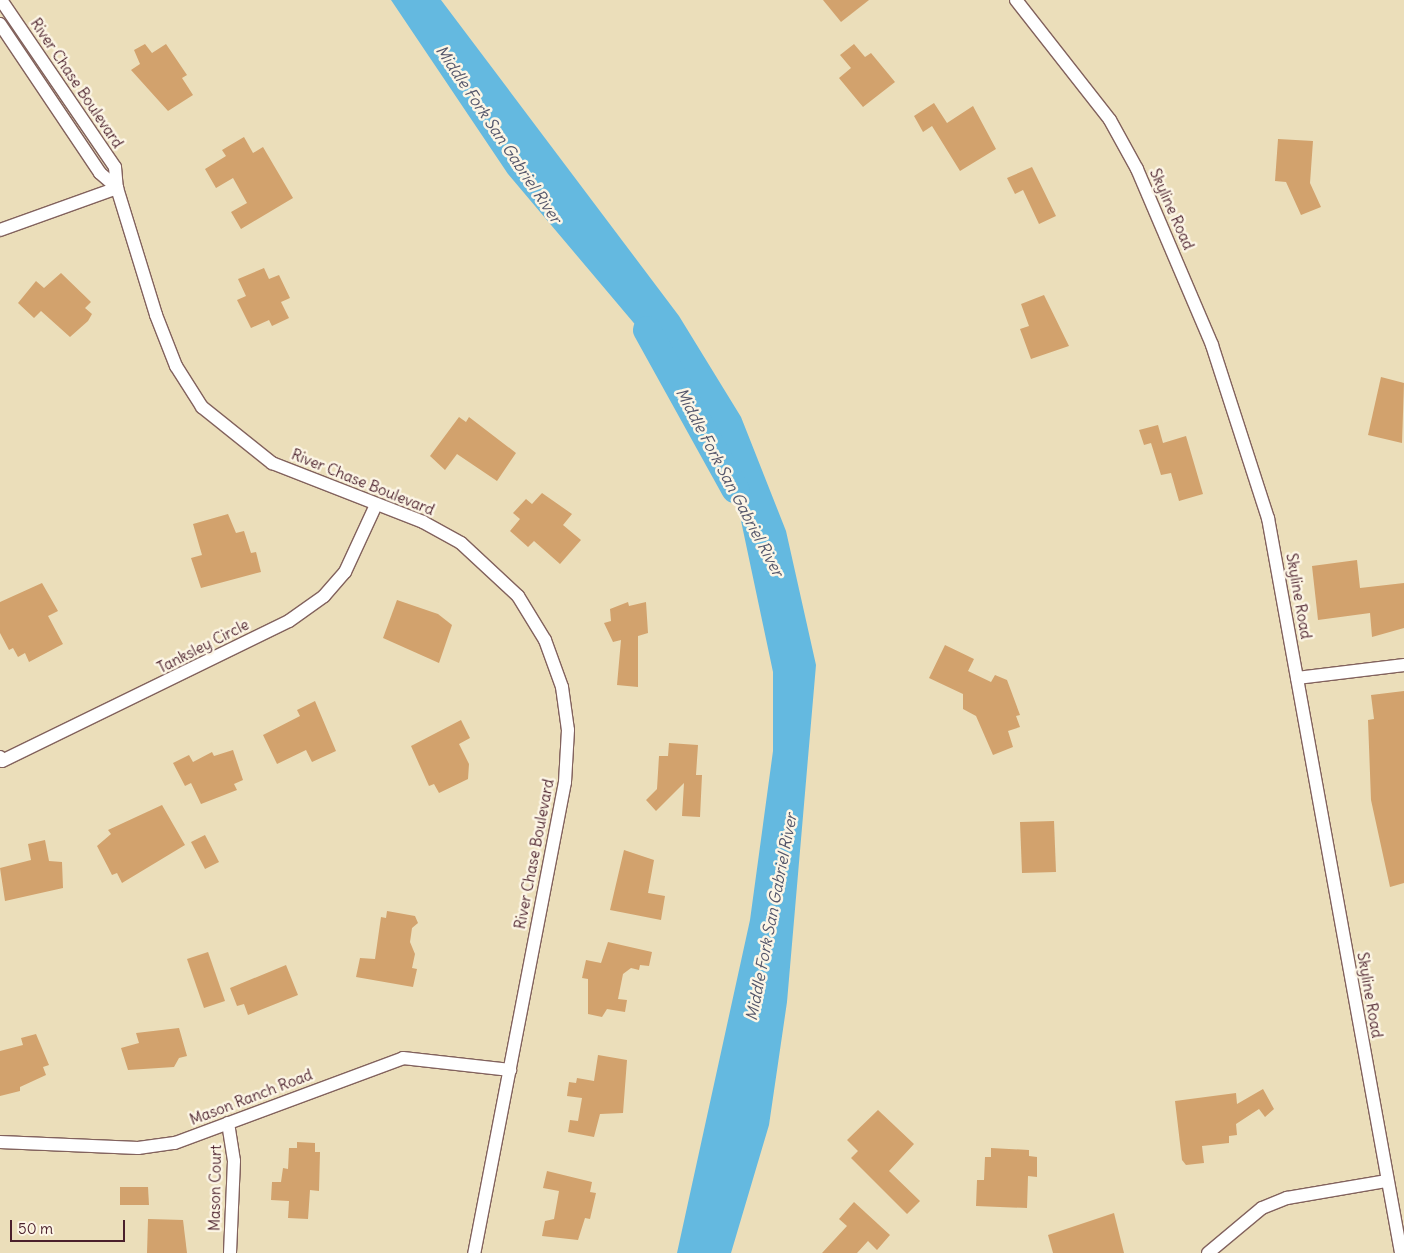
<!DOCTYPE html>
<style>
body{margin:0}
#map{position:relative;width:1404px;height:1253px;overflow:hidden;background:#ebdeba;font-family:Delius,sans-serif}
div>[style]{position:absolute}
.water>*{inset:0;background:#64b9e0}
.river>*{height:28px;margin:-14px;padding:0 14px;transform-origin:14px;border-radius:14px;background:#64b9e0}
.building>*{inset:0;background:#d2a26d}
.roads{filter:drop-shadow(1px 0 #82625d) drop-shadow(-1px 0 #82625d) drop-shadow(0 1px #82625d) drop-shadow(0 -1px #82625d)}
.minor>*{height:12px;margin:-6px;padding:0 6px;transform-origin:6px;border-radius:6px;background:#fff}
span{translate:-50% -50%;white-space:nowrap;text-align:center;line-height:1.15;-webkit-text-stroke:5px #fcf5e5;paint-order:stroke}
.street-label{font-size:15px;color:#4a1f2b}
.water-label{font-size:16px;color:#53556a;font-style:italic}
.scale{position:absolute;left:10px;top:1220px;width:115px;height:22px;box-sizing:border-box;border:2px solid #4a1f2b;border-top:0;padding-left:6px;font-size:15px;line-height:18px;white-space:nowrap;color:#4a1f2b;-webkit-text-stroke:4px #fcf5e5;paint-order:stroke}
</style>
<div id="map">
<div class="water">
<i style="clip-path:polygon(391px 0,441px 0,679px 316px,741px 417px,786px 531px,816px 665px,787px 1002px,769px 1125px,731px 1253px,677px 1253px,750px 920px,773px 751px,773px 672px,740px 516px,704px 422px,660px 354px,508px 174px)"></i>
</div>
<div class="river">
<i style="left:647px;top:330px;width:182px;rotate:61deg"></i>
</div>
<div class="building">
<i style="clip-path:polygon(823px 0,869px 0,841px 22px)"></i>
<i style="clip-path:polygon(145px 44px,152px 53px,166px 44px,187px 75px,182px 78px,193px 95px,168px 111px,131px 70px,140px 64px,134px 50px)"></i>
<i style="clip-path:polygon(854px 44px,865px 57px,871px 53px,895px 82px,863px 107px,839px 78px,851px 68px,840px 55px)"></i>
<i style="clip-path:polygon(934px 103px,947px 123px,973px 106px,996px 149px,960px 171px,932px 126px,923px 132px,914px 116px)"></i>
<i style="clip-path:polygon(244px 137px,253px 153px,263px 147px,293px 198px,241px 229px,231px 212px,247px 203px,233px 178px,216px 188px,205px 169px,226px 156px,222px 150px)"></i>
<i style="clip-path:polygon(1278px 139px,1313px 141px,1310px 183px,1321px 207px,1301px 215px,1286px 182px,1275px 181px)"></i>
<i style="clip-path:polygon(1032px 167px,1056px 216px,1039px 224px,1023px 190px,1015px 194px,1007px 178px)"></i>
<i style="clip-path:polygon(264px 268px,269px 279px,279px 275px,290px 298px,281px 302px,289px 318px,272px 326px,269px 320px,251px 328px,237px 300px,246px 296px,238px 279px)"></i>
<i style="clip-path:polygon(61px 273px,91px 302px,85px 308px,92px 314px,88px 321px,70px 337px,41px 311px,34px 318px,18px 303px,36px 281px,44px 288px)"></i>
<i style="clip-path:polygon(1044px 295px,1069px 346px,1031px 359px,1020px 329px,1029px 326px,1021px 304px)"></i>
<i style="clip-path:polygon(1381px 377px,1404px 383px,1402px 443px,1368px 435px)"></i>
<i style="clip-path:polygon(459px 417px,466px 422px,469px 417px,516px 453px,497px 481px,457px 454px,445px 470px,430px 456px)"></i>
<i style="clip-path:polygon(1158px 425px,1163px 443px,1186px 436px,1203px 494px,1179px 501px,1171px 473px,1161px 475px,1151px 443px,1144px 445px,1139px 430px)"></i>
<i style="clip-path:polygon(542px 493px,572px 514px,563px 525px,581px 540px,560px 564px,534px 541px,528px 547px,510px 531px,520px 519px,513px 513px,526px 499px,532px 504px)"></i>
<i style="clip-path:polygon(228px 514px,236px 533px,244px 531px,251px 553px,256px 552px,261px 572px,201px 588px,191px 558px,202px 555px,193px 524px)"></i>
<i style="clip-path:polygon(1357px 560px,1360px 588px,1404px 583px,1404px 628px,1372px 637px,1370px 613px,1318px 620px,1312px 566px)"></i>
<i style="clip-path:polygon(42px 583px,58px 611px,48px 616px,63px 644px,29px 662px,25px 653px,18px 657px,13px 648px,9px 650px,0 633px,0 602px)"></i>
<i style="clip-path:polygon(397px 600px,438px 614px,452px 625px,439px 663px,383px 638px)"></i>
<i style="clip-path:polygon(628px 602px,629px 606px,646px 602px,648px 633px,638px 636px,638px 687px,617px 685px,621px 640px,613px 642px,604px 623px,611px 621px,610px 609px)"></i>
<i style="clip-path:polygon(945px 645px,974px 659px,968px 671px,991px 682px,995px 675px,1007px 680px,1020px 715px,1016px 716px,1020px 727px,1008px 731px,1013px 747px,993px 755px,976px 716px,963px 709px,963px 694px,929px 678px)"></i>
<i style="clip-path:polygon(1404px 691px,1404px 883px,1390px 887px,1371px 800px,1368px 720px,1374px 719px,1371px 695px)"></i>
<i style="clip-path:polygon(315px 701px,336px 751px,312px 762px,306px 750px,277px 764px,263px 735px,300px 716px,297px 710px)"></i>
<i style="clip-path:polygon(461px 720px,470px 738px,459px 744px,469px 764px,468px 779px,439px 793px,434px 784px,429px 786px,411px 746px)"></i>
<i style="clip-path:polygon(669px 743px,698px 745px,696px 775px,702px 775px,700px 817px,682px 816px,684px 783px,656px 811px,646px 800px,657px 789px,659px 756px,668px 756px)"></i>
<i style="clip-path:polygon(233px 750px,243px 780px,234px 784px,237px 790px,201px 804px,191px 783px,185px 786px,173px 763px,189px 755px,193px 762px,212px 752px,214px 756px)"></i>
<i style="clip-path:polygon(162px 805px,185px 845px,122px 883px,117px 873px,112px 875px,97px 846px,111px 834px,108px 830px)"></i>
<i style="clip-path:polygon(1054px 821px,1056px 872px,1022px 873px,1020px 822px)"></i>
<i style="clip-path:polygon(205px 835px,219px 862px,205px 869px,191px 842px)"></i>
<i style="clip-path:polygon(45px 840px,49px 861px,62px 862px,63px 888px,5px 901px,0 868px,31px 860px,28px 844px)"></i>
<i style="clip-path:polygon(624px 850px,654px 860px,648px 893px,665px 896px,661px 920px,610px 910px)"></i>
<i style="clip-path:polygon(387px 911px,415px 916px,418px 923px,412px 928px,410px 942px,415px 954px,412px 968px,417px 969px,413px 987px,356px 977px,360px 958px,375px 959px,381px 917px,386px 918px)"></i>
<i style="clip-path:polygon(608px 942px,652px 952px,649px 966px,640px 965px,639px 970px,631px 968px,623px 974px,618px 999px,627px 1000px,625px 1012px,607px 1009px,602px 1017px,588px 1014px,588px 979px,582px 978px,586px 960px,601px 963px)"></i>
<i style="clip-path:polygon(208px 952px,225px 1001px,204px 1008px,187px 959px)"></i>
<i style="clip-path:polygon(286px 965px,298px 995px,248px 1015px,244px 1004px,237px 1006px,230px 988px)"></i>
<i style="clip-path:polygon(179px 1028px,187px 1056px,179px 1058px,174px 1067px,128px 1070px,121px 1048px,139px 1043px,136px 1033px)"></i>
<i style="clip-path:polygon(36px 1034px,49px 1065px,43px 1067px,46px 1075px,20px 1087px,20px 1091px,0 1096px,0 1051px,23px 1045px,21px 1038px)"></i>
<i style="clip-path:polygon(598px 1055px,627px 1060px,623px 1113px,600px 1114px,594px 1137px,568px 1132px,570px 1120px,578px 1121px,582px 1098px,567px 1096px,569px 1082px,576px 1083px,577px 1078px,594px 1081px)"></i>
<i style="clip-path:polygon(1263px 1089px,1274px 1109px,1265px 1117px,1259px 1109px,1236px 1124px,1237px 1135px,1229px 1136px,1229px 1143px,1202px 1146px,1204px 1163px,1186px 1165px,1182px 1160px,1175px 1101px,1236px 1093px,1237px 1104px)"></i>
<i style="clip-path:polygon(878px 1110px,914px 1144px,889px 1171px,920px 1201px,907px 1214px,851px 1158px,858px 1151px,847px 1140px)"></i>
<i style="clip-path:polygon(297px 1142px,315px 1143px,315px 1152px,320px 1152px,319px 1191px,310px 1190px,308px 1219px,288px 1218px,289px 1201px,271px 1200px,272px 1182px,281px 1182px,283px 1168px,288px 1169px,289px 1148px,297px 1148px)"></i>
<i style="clip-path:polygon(991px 1148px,1029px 1150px,1029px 1156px,1037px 1157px,1037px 1177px,1028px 1176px,1027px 1208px,976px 1206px,977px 1180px,984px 1180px,985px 1157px,991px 1157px)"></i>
<i style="clip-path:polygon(547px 1171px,592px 1182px,590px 1192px,596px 1193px,590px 1219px,585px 1218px,578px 1240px,542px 1236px,545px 1221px,554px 1219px,559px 1191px,543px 1188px)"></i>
<i style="clip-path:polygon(120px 1187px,148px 1187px,149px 1205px,120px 1205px)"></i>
<i style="clip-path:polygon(854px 1202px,890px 1235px,877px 1250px,868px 1241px,857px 1253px,822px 1253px,847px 1226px,839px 1219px)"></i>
<i style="clip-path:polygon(1114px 1213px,1124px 1253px,1053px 1253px,1048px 1235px)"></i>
<i style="clip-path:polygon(148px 1219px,183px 1220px,187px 1253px,147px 1253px)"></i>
</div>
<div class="roads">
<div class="minor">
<i style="left:1px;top:0;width:202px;rotate:55.7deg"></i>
<i style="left:115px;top:167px;width:21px;rotate:85deg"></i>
<i style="left:117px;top:188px;width:133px;rotate:72.9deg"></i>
<i style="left:156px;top:315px;width:55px;rotate:68.6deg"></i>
<i style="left:176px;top:366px;width:49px;rotate:57.6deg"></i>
<i style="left:202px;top:407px;width:90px;rotate:38.7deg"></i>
<i style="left:272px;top:463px;width:162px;rotate:21.3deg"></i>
<i style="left:423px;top:522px;width:43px;rotate:28.9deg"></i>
<i style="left:461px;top:543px;width:78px;rotate:42.9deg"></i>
<i style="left:518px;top:596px;width:52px;rotate:58.5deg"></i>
<i style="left:545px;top:640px;width:50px;rotate:70.1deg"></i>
<i style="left:562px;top:687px;width:43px;rotate:82.1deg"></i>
<i style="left:568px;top:730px;width:52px;rotate:93.3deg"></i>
<i style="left:565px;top:782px;width:480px;rotate:100.9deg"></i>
<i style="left:1016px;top:0;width:152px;rotate:51.9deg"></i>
<i style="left:1110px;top:120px;width:56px;rotate:61.1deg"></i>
<i style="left:1137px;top:169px;width:191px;rotate:66.9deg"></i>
<i style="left:1212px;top:345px;width:182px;rotate:72.1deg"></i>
<i style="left:1268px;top:518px;width:747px;rotate:79.74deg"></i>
<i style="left:0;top:24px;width:179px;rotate:56.1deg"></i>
<i style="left:100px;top:173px;width:23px;rotate:41deg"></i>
<i style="left:0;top:230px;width:124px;rotate:-19.7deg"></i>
<i style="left:1297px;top:678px;width:108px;rotate:-6.9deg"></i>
<i style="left:0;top:757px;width:4px;rotate:63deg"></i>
<i style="left:2px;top:761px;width:319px;rotate:-26deg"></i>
<i style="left:289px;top:621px;width:43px;rotate:-35.5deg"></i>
<i style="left:324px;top:596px;width:32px;rotate:-49deg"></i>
<i style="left:345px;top:572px;width:74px;rotate:-65.2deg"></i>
<i style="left:228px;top:1123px;width:38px;rotate:81deg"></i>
<i style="left:234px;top:1161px;width:92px;rotate:92.5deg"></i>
<i style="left:0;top:1142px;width:138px;rotate:2.5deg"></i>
<i style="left:138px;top:1148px;width:37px;rotate:-8deg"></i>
<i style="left:175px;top:1143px;width:243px;rotate:-20.4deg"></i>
<i style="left:403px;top:1058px;width:108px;rotate:6.4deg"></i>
<i style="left:1208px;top:1253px;width:70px;rotate:-39.8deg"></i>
<i style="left:1262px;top:1208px;width:27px;rotate:-22deg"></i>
<i style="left:1287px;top:1198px;width:100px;rotate:-9.7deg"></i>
</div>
</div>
<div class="street-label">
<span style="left:77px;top:83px;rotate:56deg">River Chase Boulevard</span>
<span style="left:1172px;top:209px;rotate:66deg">Skyline Road</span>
<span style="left:363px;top:482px;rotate:22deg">River Chase Boulevard</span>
<span style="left:1299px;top:596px;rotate:80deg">Skyline Road</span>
<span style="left:203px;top:646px;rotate:-27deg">Tanksley Circle</span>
<span style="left:534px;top:854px;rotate:-79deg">River Chase Boulevard</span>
<span style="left:1370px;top:995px;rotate:80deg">Skyline Road</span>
<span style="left:251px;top:1097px;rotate:-21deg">Mason Ranch Road</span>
<span style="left:215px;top:1188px;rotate:-89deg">Mason Court</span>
</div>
<div class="water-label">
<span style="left:499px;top:134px;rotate:56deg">Middle Fork San Gabriel River</span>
<span style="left:730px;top:482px;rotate:62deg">Middle Fork San Gabriel River</span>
<span style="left:771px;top:917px;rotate:-79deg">Middle Fork San Gabriel River</span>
</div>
<div class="scale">50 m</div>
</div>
